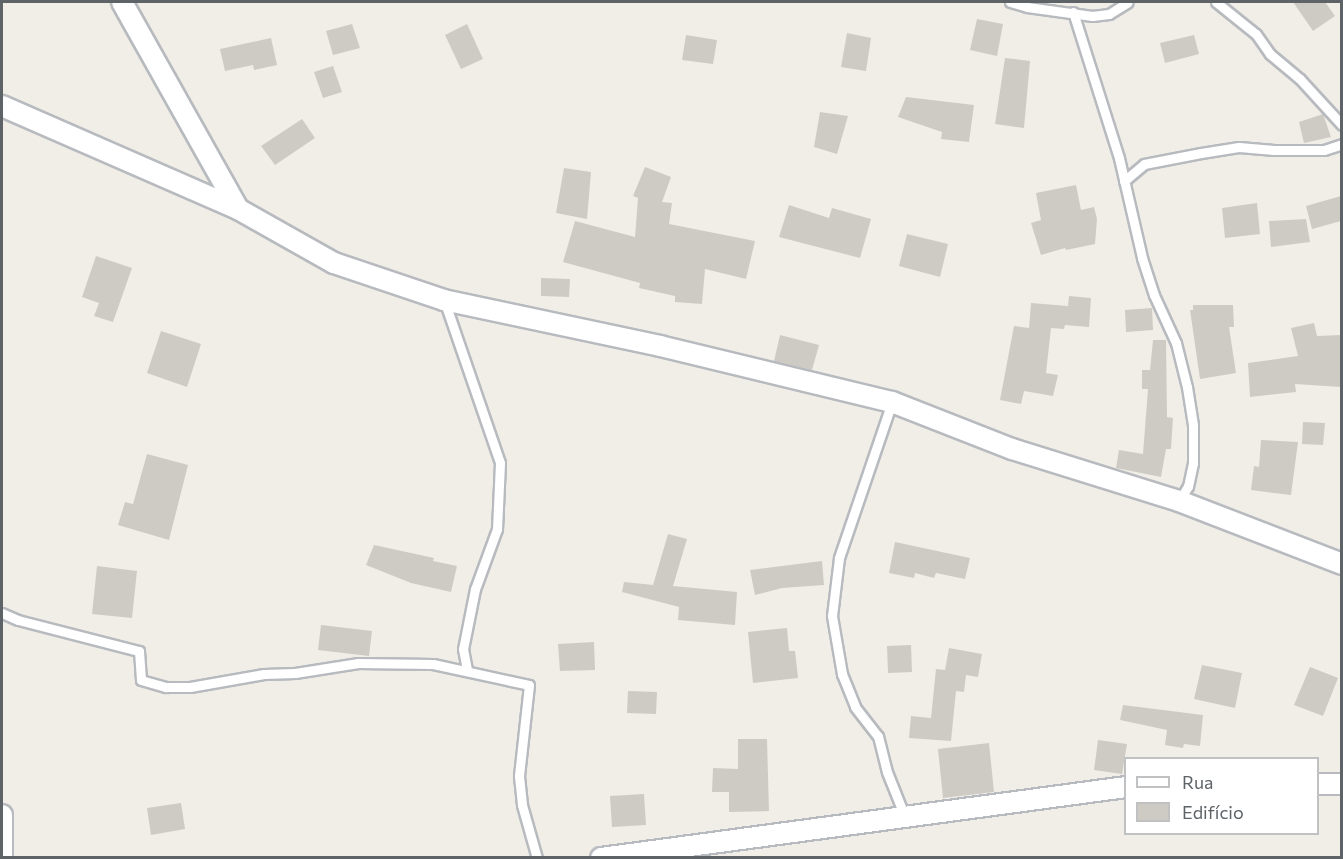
<!DOCTYPE html>
<meta charset="utf-8">
<style>
body{margin:0}
#map{position:relative;width:1343px;height:859px;overflow:hidden;background:#f1eee7;font-family:Commissioner,sans-serif}
div>[style]{position:absolute}
.building>*{inset:0;background:#cecbc5}
.roads{filter:drop-shadow(2px 0 #b7babe) drop-shadow(-2px 0 #b7babe) drop-shadow(0 2px #b7babe) drop-shadow(0 -2px #b7babe)}
.service>*{height:9px;margin:-4.5px;padding:0 4.5px;transform-origin:4.5px;border-radius:4.5px;background:#fff}
.minor>*{height:20px;margin:-10px;padding:0 10px;transform-origin:10px;border-radius:10px;background:#fff}
span{translate:-50% -50%;white-space:nowrap;text-align:center;line-height:1.15;-webkit-text-stroke:6px #fff;paint-order:stroke}
.frame{position:absolute;inset:0;border:3px solid #5e6368;pointer-events:none}
.legend{position:absolute;left:1124px;top:757px;width:195px;height:78px;box-sizing:border-box;background:#fff;border:2px solid #bfc1c3;margin:0;padding:8px 10px;list-style:none;font-size:18px;color:#5e6368}
.legend li{display:flex;align-items:center;gap:12px;height:30px}
.legend b{width:30px;border:2px solid #bfc1c3}
</style>
<div id="map">
<div class="building">
<i style="clip-path:polygon(1293px 2px,1325px 2px,1335px 16px,1313px 31px)"></i>
<i style="clip-path:polygon(977px 19px,1003px 24px,997px 56px,970px 50px)"></i>
<i style="clip-path:polygon(352px 24px,360px 48px,333px 55px,326px 31px)"></i>
<i style="clip-path:polygon(467px 24px,483px 59px,461px 69px,445px 35px)"></i>
<i style="clip-path:polygon(847px 33px,871px 38px,866px 71px,841px 67px)"></i>
<i style="clip-path:polygon(686px 35px,717px 40px,713px 64px,682px 60px)"></i>
<i style="clip-path:polygon(1194px 35px,1199px 54px,1165px 63px,1160px 43px)"></i>
<i style="clip-path:polygon(271px 38px,277px 65px,254px 70px,253px 65px,225px 71px,220px 49px)"></i>
<i style="clip-path:polygon(1005px 58px,1030px 61px,1024px 128px,995px 124px)"></i>
<i style="clip-path:polygon(333px 66px,342px 92px,323px 98px,314px 72px)"></i>
<i style="clip-path:polygon(906px 97px,974px 105px,969px 142px,941px 139px,942px 132px,898px 117px)"></i>
<i style="clip-path:polygon(820px 112px,848px 116px,837px 154px,814px 147px)"></i>
<i style="clip-path:polygon(1323px 114px,1331px 137px,1304px 143px,1299px 122px)"></i>
<i style="clip-path:polygon(302px 119px,315px 138px,275px 165px,261px 146px)"></i>
<i style="clip-path:polygon(645px 167px,671px 177px,662px 202px,672px 203px,669px 224px,755px 241px,746px 279px,705px 269px,702px 304px,675px 302px,675px 296px,639px 288px,640px 283px,563px 262px,575px 221px,635px 237px,638px 198px,633px 196px)"></i>
<i style="clip-path:polygon(564px 168px,591px 172px,587px 219px,556px 213px)"></i>
<i style="clip-path:polygon(1076px 185px,1081px 210px,1094px 207px,1097px 219px,1095px 244px,1066px 250px,1065px 248px,1041px 255px,1031px 223px,1041px 220px,1036px 193px)"></i>
<i style="clip-path:polygon(1341px 196px,1341px 221px,1312px 229px,1306px 206px)"></i>
<i style="clip-path:polygon(1257px 203px,1260px 234px,1225px 238px,1222px 208px)"></i>
<i style="clip-path:polygon(789px 205px,829px 218px,832px 208px,871px 219px,860px 258px,779px 237px)"></i>
<i style="clip-path:polygon(1306px 219px,1310px 242px,1271px 247px,1269px 221px)"></i>
<i style="clip-path:polygon(907px 234px,948px 244px,940px 277px,899px 266px)"></i>
<i style="clip-path:polygon(96px 256px,132px 268px,113px 322px,94px 316px,99px 303px,82px 297px)"></i>
<i style="clip-path:polygon(541px 278px,570px 279px,569px 297px,541px 296px)"></i>
<i style="clip-path:polygon(1069px 296px,1091px 298px,1089px 327px,1065px 325px,1064px 329px,1051px 328px,1046px 373px,1058px 375px,1053px 396px,1024px 391px,1021px 404px,1000px 400px,1014px 326px,1029px 328px,1031px 303px,1068px 306px)"></i>
<i style="clip-path:polygon(1193px 305px,1233px 305px,1234px 327px,1229px 327px,1236px 373px,1200px 379px,1190px 310px,1193px 310px)"></i>
<i style="clip-path:polygon(1152px 308px,1153px 330px,1126px 332px,1125px 310px)"></i>
<i style="clip-path:polygon(1314px 323px,1317px 336px,1341px 335px,1341px 387px,1295px 384px,1296px 392px,1250px 397px,1248px 363px,1298px 356px,1291px 328px)"></i>
<i style="clip-path:polygon(161px 331px,201px 344px,187px 387px,147px 373px)"></i>
<i style="clip-path:polygon(780px 335px,819px 345px,812px 370px,774px 361px)"></i>
<i style="clip-path:polygon(1153px 340px,1166px 340px,1167px 417px,1173px 418px,1171px 449px,1166px 449px,1161px 477px,1116px 468px,1119px 450px,1143px 454px,1148px 389px,1142px 389px,1142px 370px,1150px 370px)"></i>
<i style="clip-path:polygon(1303px 422px,1325px 423px,1323px 445px,1302px 444px)"></i>
<i style="clip-path:polygon(1261px 440px,1298px 442px,1291px 495px,1251px 490px,1254px 466px,1259px 467px)"></i>
<i style="clip-path:polygon(147px 454px,188px 465px,169px 540px,118px 525px,125px 502px,133px 504px)"></i>
<i style="clip-path:polygon(668px 534px,687px 539px,673px 586px,737px 592px,735px 625px,678px 620px,679px 607px,622px 592px,624px 582px,653px 585px)"></i>
<i style="clip-path:polygon(895px 542px,970px 558px,965px 579px,936px 573px,934px 578px,915px 573px,914px 578px,889px 573px)"></i>
<i style="clip-path:polygon(374px 545px,434px 558px,433px 561px,457px 566px,451px 592px,411px 583px,366px 565px)"></i>
<i style="clip-path:polygon(822px 561px,824px 585px,782px 588px,755px 595px,750px 570px)"></i>
<i style="clip-path:polygon(97px 566px,137px 571px,132px 618px,92px 614px)"></i>
<i style="clip-path:polygon(321px 625px,372px 631px,369px 656px,318px 650px)"></i>
<i style="clip-path:polygon(787px 628px,789px 651px,795px 651px,798px 678px,753px 683px,748px 632px)"></i>
<i style="clip-path:polygon(594px 642px,595px 670px,560px 671px,558px 644px)"></i>
<i style="clip-path:polygon(911px 645px,912px 672px,888px 673px,887px 646px)"></i>
<i style="clip-path:polygon(949px 648px,982px 654px,978px 677px,966px 675px,964px 692px,956px 691px,951px 741px,909px 738px,911px 716px,931px 718px,936px 669px,945px 670px)"></i>
<i style="clip-path:polygon(1202px 665px,1242px 673px,1235px 708px,1194px 699px)"></i>
<i style="clip-path:polygon(1310px 667px,1338px 678px,1323px 716px,1294px 705px)"></i>
<i style="clip-path:polygon(628px 691px,657px 692px,656px 714px,627px 713px)"></i>
<i style="clip-path:polygon(1123px 705px,1203px 715px,1200px 746px,1184px 744px,1183px 748px,1165px 745px,1167px 730px,1120px 720px)"></i>
<i style="clip-path:polygon(738px 739px,767px 739px,769px 811px,729px 812px,729px 792px,712px 792px,713px 768px,738px 769px)"></i>
<i style="clip-path:polygon(1098px 740px,1127px 744px,1122px 774px,1094px 770px)"></i>
<i style="clip-path:polygon(989px 743px,994px 792px,943px 798px,938px 749px)"></i>
<i style="clip-path:polygon(644px 794px,646px 825px,612px 827px,610px 796px)"></i>
<i style="clip-path:polygon(181px 803px,185px 829px,151px 835px,147px 808px)"></i>
</div>
<div class="roads">
<div class="service">
<i style="left:1010px;top:2px;width:18px;rotate:16deg"></i>
<i style="left:1027px;top:7px;width:66px;rotate:7.9deg"></i>
<i style="left:1092px;top:16px;width:17px;rotate:-7deg"></i>
<i style="left:1109px;top:14px;width:22px;rotate:-32deg"></i>
<i style="left:1216px;top:2px;width:51px;rotate:38.7deg"></i>
<i style="left:1256px;top:34px;width:24px;rotate:55deg"></i>
<i style="left:1270px;top:54px;width:39px;rotate:40deg"></i>
<i style="left:1300px;top:79px;width:62px;rotate:47.6deg"></i>
<i style="left:1073px;top:12px;width:153px;rotate:72.5deg"></i>
<i style="left:1119px;top:158px;width:103px;rotate:77deg"></i>
<i style="left:1142px;top:258px;width:39px;rotate:72deg"></i>
<i style="left:1154px;top:295px;width:53px;rotate:65.4deg"></i>
<i style="left:1176px;top:343px;width:45px;rotate:76deg"></i>
<i style="left:1187px;top:387px;width:39px;rotate:81deg"></i>
<i style="left:1193px;top:426px;width:37px;rotate:90deg"></i>
<i style="left:1193px;top:463px;width:24px;rotate:102deg"></i>
<i style="left:1188px;top:486px;width:17px;rotate:121deg"></i>
<i style="left:1124px;top:181px;width:26px;rotate:-40deg"></i>
<i style="left:1144px;top:164px;width:58px;rotate:-10.9deg"></i>
<i style="left:1201px;top:153px;width:38px;rotate:-9deg"></i>
<i style="left:1239px;top:147px;width:35px;rotate:5deg"></i>
<i style="left:1274px;top:150px;width:50px"></i>
<i style="left:1324px;top:150px;width:19px;rotate:-18deg"></i>
<i style="left:444px;top:300px;width:172px;rotate:71deg"></i>
<i style="left:500px;top:463px;width:66px;rotate:92.6deg"></i>
<i style="left:497px;top:529px;width:64px;rotate:110.1deg"></i>
<i style="left:475px;top:589px;width:61px;rotate:101.3deg"></i>
<i style="left:463px;top:649px;width:21px;rotate:79deg"></i>
<i style="left:892px;top:402px;width:165px;rotate:108.8deg"></i>
<i style="left:839px;top:558px;width:58px;rotate:96.9deg"></i>
<i style="left:832px;top:616px;width:59px;rotate:80.2deg"></i>
<i style="left:842px;top:674px;width:35px;rotate:68deg"></i>
<i style="left:855px;top:707px;width:37px;rotate:52deg"></i>
<i style="left:878px;top:736px;width:37px;rotate:76deg"></i>
<i style="left:887px;top:772px;width:48px;rotate:68.2deg"></i>
<i style="left:2px;top:613px;width:17px;rotate:24deg"></i>
<i style="left:18px;top:620px;width:125px;rotate:14.4deg"></i>
<i style="left:139px;top:651px;width:29px;rotate:86deg"></i>
<i style="left:141px;top:680px;width:26px;rotate:16deg"></i>
<i style="left:166px;top:687px;width:24px"></i>
<i style="left:190px;top:687px;width:75px;rotate:-10deg"></i>
<i style="left:264px;top:674px;width:31px;rotate:-2deg"></i>
<i style="left:295px;top:673px;width:64px;rotate:-9deg"></i>
<i style="left:358px;top:663px;width:75px;rotate:0.8deg"></i>
<i style="left:433px;top:664px;width:98px;rotate:12.3deg"></i>
<i style="left:529px;top:685px;width:92px;rotate:96.3deg"></i>
<i style="left:519px;top:776px;width:29px;rotate:84deg"></i>
<i style="left:522px;top:805px;width:55px;rotate:74.2deg"></i>
</div>
<div class="minor">
<i style="left:122px;top:2px;width:237px;rotate:60.7deg"></i>
<i style="left:238px;top:209px;width:110px;rotate:29.4deg"></i>
<i style="left:334px;top:263px;width:116px;rotate:18.6deg"></i>
<i style="left:444px;top:300px;width:221px;rotate:12deg"></i>
<i style="left:660px;top:346px;width:239px;rotate:13.6deg"></i>
<i style="left:892px;top:402px;width:129px;rotate:21.4deg"></i>
<i style="left:1012px;top:449px;width:175px;rotate:17.3deg"></i>
<i style="left:1179px;top:501px;width:175px;rotate:21.1deg"></i>
<i style="left:2px;top:106px;width:257px;rotate:23.6deg"></i>
<i style="left:1318px;top:784px;width:24px"></i>
<i style="left:2px;top:815px;width:43px;rotate:90deg"></i>
<i style="left:601px;top:858px;width:530px;rotate:-7.7deg"></i>
</div>
</div>
<div class="frame"></div>
<ul class="legend">
<li><b style="height:8px;background:#fff"></b>Rua</li>
<li><b style="height:16px;background:#cecbc5"></b>Edifício</li>
</ul>
</div>
